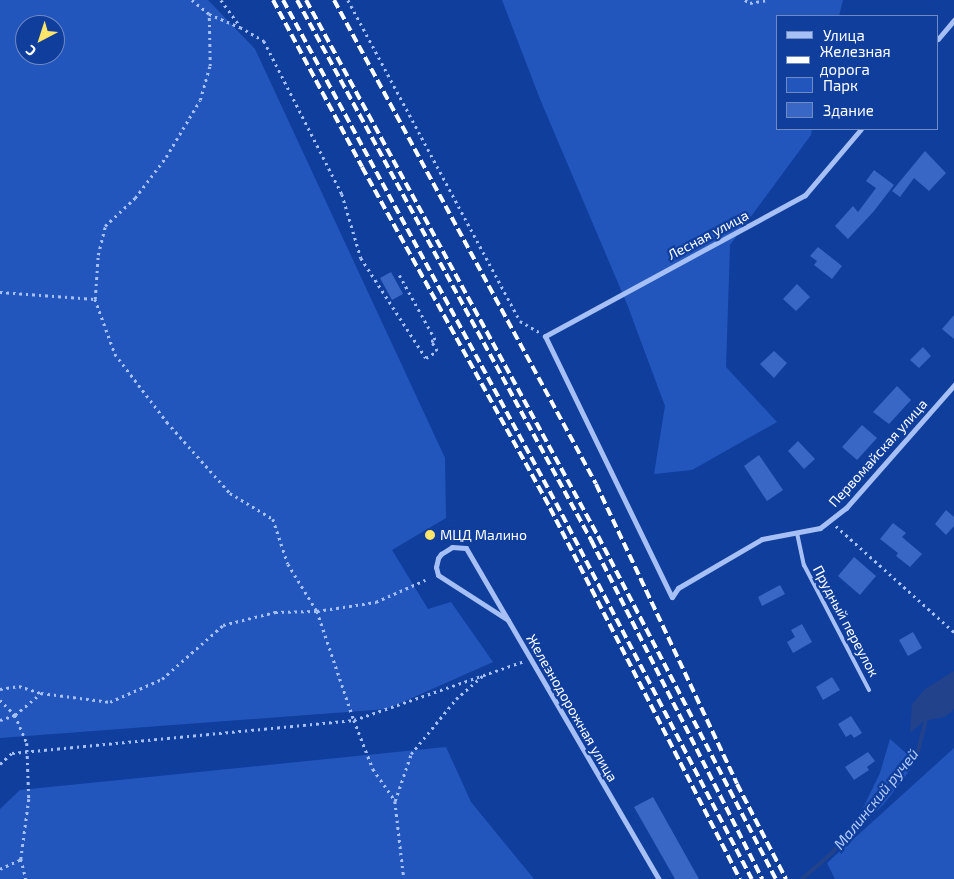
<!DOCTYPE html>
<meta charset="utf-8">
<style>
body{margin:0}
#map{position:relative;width:954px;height:879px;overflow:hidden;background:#103e9d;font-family:"Exo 2",sans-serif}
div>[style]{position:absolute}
.green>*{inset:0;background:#2356bc}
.water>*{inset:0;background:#22428b}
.stream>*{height:4px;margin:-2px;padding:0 2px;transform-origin:2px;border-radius:2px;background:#22428b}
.building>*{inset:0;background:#3967c5}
.path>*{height:2.5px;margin-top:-1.25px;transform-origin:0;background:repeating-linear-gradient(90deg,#a6c0f5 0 2.5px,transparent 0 6.5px)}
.service>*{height:4px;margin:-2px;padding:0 2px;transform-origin:2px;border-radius:2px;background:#a6c0f5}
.minor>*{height:5px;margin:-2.5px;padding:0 2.5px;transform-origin:2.5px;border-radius:2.5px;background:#a6c0f5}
.rail>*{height:4px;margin-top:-2px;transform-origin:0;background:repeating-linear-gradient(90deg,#fff 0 9px,transparent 0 13px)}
.dots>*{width:14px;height:14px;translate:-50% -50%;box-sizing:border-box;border:2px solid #103e9d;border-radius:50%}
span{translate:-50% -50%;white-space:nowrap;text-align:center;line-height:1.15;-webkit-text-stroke:4.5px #103e9d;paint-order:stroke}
.street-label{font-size:14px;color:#fff}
.poi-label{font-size:14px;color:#fff}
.left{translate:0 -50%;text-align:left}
.water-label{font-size:15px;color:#b2cbfb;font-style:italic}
.legend{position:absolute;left:776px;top:15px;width:162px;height:115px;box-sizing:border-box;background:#103e9d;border:1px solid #708bc4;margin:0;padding:6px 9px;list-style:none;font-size:15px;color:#fff}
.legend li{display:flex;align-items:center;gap:10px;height:25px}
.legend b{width:25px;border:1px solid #708bc4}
.north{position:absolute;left:15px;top:15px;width:50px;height:50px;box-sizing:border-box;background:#103e9d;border:1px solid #708bc4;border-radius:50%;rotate:220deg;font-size:14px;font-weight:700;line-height:20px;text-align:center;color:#fff}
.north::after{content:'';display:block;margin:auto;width:18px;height:22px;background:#ffe56a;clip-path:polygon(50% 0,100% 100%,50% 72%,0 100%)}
</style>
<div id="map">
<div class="green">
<i style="clip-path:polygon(evenodd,0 0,208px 0,255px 49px,445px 458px,446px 518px,392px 550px,428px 609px,451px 602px,493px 662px,387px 709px,0 738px,0 0,25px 25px,55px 25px,55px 55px,25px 55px,25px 25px)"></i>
<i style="clip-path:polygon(502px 0,843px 0,839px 16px,778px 16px,778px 129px,812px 129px,811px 135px,730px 245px,726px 367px,777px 422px,692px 470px,654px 474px,665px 406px,627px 304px,540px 99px)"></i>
<i style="clip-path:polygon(890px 739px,907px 754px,910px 770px,883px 805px,850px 835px,880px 773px)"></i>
<i style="clip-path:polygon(446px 747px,471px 802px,534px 879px,0 879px,0 809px,20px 790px)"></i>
<i style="clip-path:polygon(954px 748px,954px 879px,835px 879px,827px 863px)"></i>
</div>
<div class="water">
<i style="clip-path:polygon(954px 671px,954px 709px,945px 717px,924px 721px,910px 733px,912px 704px,925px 689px)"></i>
</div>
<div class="stream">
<i style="left:802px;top:879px;width:38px;rotate:-41deg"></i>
<i style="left:831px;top:854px;width:135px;rotate:-49.8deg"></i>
<i style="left:918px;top:751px;width:34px;rotate:-76deg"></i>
</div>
<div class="building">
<i style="clip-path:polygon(925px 151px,946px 173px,929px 191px,914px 178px,900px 197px,892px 191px)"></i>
<i style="clip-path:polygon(874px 170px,894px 185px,874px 211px,848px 239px,835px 226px,853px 206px,858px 212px,876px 188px,866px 181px)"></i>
<i style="clip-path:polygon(818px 247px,842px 266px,832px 279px,814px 265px,817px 261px,810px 256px)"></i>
<i style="clip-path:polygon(391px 272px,403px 294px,392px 300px,380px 278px)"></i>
<i style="clip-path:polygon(797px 284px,810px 297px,796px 311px,783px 299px)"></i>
<i style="clip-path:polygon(954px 315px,954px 339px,942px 329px)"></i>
<i style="clip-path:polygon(923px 347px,931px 356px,919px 368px,910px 360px)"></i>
<i style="clip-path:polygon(774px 351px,787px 363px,774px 378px,760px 364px)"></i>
<i style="clip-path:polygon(897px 386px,911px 400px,889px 424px,873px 412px)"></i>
<i style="clip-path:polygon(862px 425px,877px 438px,857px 460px,842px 447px)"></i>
<i style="clip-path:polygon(798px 441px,815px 459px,804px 469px,788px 451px)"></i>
<i style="clip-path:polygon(759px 455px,783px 490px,767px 501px,744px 466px)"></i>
<i style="clip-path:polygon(946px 510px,954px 517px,954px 526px,946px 535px,935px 524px)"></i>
<i style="clip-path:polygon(893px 523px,906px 533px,902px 537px,922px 554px,910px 567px,896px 556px,898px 553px,880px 539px)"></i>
<i style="clip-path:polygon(854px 557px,876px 576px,860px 595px,838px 576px)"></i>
<i style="clip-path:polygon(780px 585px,785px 594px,762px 606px,758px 597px)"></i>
<i style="clip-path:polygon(802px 624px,812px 642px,793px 653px,787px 642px,795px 637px,791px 630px)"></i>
<i style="clip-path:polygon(913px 632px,922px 648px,908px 656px,899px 640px)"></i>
<i style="clip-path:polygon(832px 677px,840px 690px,823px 700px,816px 687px)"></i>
<i style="clip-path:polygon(851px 716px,862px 733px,854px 738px,851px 734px,846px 737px,838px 724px)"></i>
<i style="clip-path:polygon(868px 752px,875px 761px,867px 767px,869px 770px,854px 780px,845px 767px)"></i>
<i style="clip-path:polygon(653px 797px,699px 879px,675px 879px,634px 807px)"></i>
</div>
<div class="path">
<i style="left:192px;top:0;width:22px;rotate:39deg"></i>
<i style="left:209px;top:14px;width:34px;rotate:23deg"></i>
<i style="left:240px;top:27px;width:28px;rotate:30deg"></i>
<i style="left:264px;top:41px;width:172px;rotate:63deg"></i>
<i style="left:342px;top:194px;width:67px;rotate:73.5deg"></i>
<i style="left:361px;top:258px;width:119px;rotate:57deg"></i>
<i style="left:426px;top:358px;width:13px;rotate:-32deg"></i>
<i style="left:437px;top:351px;width:12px;rotate:-121deg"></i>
<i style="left:431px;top:341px;width:4px;rotate:-14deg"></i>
<i style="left:435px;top:340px;width:74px;rotate:-119deg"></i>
<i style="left:221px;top:0;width:31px;rotate:54deg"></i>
<i style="left:348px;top:0;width:364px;rotate:61.8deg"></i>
<i style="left:520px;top:321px;width:22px;rotate:30deg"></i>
<i style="left:745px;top:0;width:6px;rotate:31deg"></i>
<i style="left:750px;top:3px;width:17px;rotate:-10deg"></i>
<i style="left:0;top:292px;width:95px;rotate:4.2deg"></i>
<i style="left:95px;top:299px;width:59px;rotate:70deg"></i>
<i style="left:115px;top:354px;width:86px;rotate:52.6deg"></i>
<i style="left:167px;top:422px;width:95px;rotate:48.4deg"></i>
<i style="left:230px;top:493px;width:50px;rotate:31.2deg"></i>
<i style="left:273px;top:519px;width:47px;rotate:71.6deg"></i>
<i style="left:288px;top:564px;width:55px;rotate:58.3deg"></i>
<i style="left:317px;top:611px;width:115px;rotate:71.3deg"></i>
<i style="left:354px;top:720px;width:53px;rotate:68.8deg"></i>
<i style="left:373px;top:769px;width:39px;rotate:55deg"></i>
<i style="left:395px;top:801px;width:79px;rotate:83.4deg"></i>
<i style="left:95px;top:299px;width:44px;rotate:-86.1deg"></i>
<i style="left:98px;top:255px;width:30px;rotate:-76deg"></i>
<i style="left:105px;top:226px;width:41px;rotate:-43deg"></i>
<i style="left:135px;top:198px;width:51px;rotate:-52.9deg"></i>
<i style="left:166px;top:157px;width:66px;rotate:-59.2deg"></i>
<i style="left:200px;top:100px;width:35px;rotate:-74deg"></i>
<i style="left:210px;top:66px;width:52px;rotate:-91.1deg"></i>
<i style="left:836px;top:526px;width:159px;rotate:41.9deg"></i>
<i style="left:0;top:689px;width:19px;rotate:-9deg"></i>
<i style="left:19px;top:686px;width:23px;rotate:18deg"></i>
<i style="left:0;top:700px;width:21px;rotate:45deg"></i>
<i style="left:15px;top:715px;width:30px;rotate:67deg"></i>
<i style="left:27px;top:743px;width:56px;rotate:88deg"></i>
<i style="left:29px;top:799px;width:61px;rotate:97.6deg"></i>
<i style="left:21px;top:859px;width:21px;rotate:76deg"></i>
<i style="left:0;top:720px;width:16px;rotate:-18deg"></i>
<i style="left:15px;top:715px;width:34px;rotate:-40deg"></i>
<i style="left:41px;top:693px;width:70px;rotate:7.4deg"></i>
<i style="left:110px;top:702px;width:57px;rotate:-23.9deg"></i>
<i style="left:162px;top:679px;width:81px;rotate:-41.5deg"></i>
<i style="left:223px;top:625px;width:54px;rotate:-14deg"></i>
<i style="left:275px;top:612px;width:42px;rotate:-1.4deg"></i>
<i style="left:317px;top:611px;width:60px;rotate:-8.7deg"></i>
<i style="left:376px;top:602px;width:54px;rotate:-24.2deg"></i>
<i style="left:0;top:764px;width:16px;rotate:-43deg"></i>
<i style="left:12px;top:753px;width:344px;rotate:-5.5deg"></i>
<i style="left:354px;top:720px;width:180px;rotate:-19.1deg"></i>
<i style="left:395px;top:801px;width:50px;rotate:-71.2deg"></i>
<i style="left:411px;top:754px;width:71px;rotate:-50.7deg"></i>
<i style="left:456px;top:699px;width:35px;rotate:-41deg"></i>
<i style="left:0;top:869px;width:23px;rotate:-25deg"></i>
</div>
<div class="service">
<i style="left:797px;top:533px;width:33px;rotate:78deg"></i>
<i style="left:804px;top:565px;width:141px;rotate:62.5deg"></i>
</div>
<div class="minor">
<i style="left:938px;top:39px;width:25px;rotate:-50deg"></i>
<i style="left:861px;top:129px;width:87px;rotate:130.3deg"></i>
<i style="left:805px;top:195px;width:296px;rotate:151.5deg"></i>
<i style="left:545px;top:336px;width:290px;rotate:64.1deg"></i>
<i style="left:672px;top:597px;width:11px;rotate:-56deg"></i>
<i style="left:678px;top:588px;width:97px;rotate:-30.3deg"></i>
<i style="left:762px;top:539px;width:59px;rotate:-10.7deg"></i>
<i style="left:820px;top:528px;width:33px;rotate:-38deg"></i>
<i style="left:846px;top:508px;width:164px;rotate:-48.7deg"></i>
<i style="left:508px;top:620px;width:83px;rotate:-147.3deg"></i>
<i style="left:438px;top:575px;width:8px;rotate:-104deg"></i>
<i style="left:436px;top:567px;width:9px;rotate:-77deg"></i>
<i style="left:438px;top:558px;width:5px;rotate:-53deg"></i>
<i style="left:441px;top:554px;width:13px;rotate:-32deg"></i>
<i style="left:452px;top:547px;width:14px;rotate:4deg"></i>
<i style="left:466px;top:548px;width:383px;rotate:59.8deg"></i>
</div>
<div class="rail">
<i style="left:273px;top:0;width:189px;rotate:61.9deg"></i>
<i style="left:362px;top:167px;width:389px;rotate:61.1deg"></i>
<i style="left:550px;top:508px;width:417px;rotate:62.9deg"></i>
<i style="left:283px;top:0;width:572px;rotate:61.51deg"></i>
<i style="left:556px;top:503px;width:424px;rotate:62.5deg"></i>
<i style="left:297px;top:0;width:615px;rotate:61.43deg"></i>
<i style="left:591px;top:540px;width:380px;rotate:63.2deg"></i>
<i style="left:306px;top:0;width:610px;rotate:61.42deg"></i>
<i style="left:598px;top:536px;width:386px;rotate:62.6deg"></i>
<i style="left:334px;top:0;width:550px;rotate:61.57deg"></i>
<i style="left:596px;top:484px;width:331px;rotate:64.8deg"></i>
<i style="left:737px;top:784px;width:107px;rotate:62.7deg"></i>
</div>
<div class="dots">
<i style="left:430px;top:535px;background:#ffe56a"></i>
</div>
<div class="street-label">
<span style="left:708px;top:235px;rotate:-28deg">Лесная улица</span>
<span style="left:878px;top:453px;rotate:-48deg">Первомайская улица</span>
<span style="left:846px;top:621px;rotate:62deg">Прудный переулок</span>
<span style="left:572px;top:708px;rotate:60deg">Железнодорожная улица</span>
</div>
<div class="poi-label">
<span class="left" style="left:440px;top:535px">МЦД Малино</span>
</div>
<div class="water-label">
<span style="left:876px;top:799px;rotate:-51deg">Малинский ручей</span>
</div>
<ul class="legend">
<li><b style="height:6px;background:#a6c0f5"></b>Улица</li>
<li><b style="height:6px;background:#fff"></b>Железная дорога</li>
<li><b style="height:14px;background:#2356bc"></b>Парк</li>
<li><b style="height:14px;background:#3967c5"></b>Здание</li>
</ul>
<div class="north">С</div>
</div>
